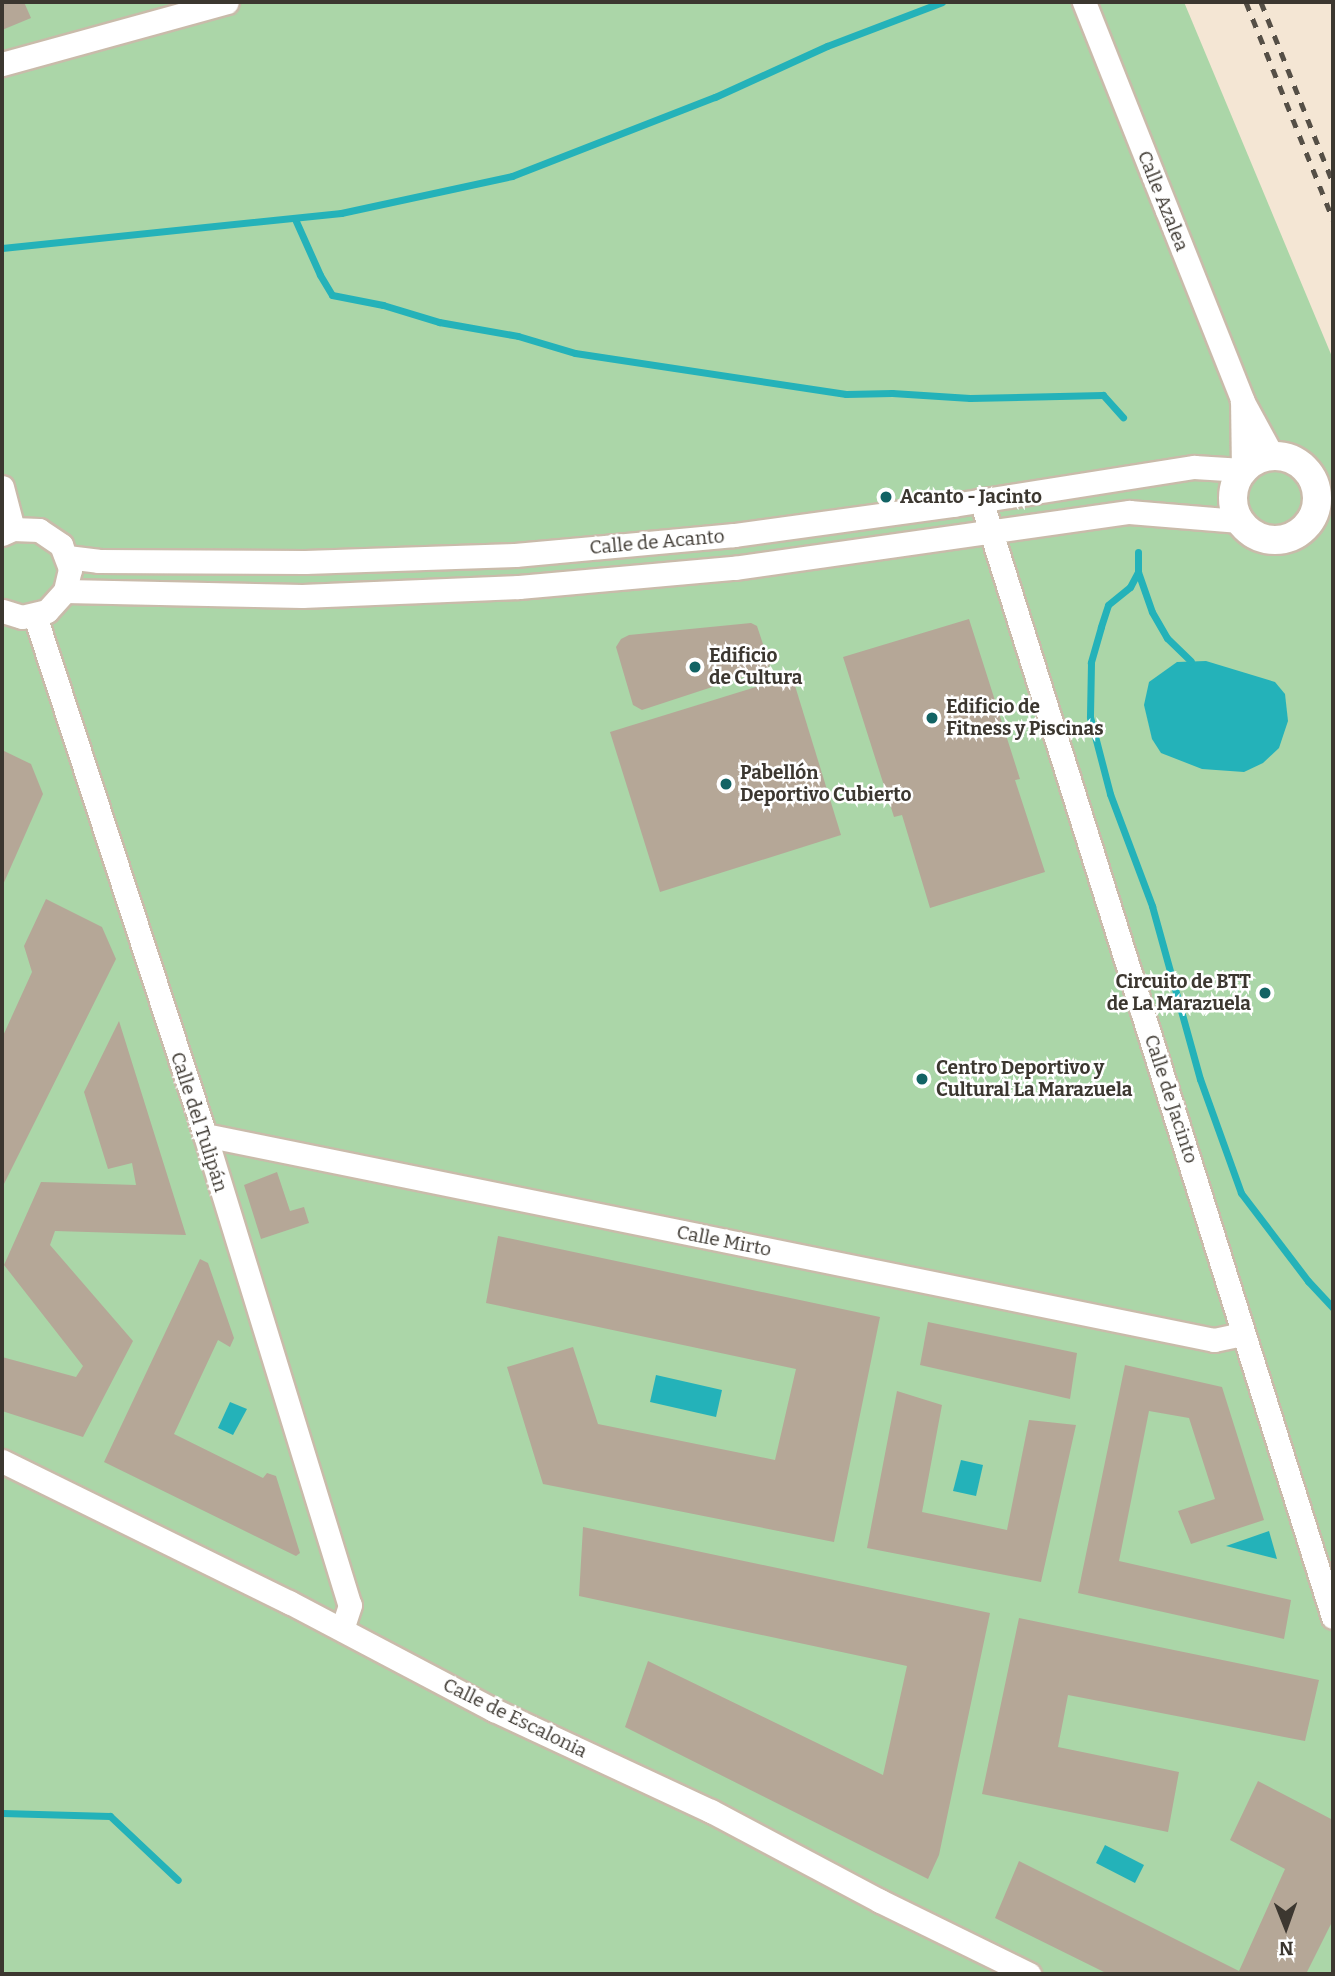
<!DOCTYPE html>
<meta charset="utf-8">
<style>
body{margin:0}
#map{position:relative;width:1335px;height:1976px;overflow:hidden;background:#f4e6d4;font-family:Bitter,serif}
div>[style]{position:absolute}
.green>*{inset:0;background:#abd6a8}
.water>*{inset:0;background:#24b2b9}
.stream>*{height:7px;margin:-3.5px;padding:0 3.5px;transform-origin:3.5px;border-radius:3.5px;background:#24b2b9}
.building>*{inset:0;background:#b5a797}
.roads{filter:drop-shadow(2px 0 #c9bbaa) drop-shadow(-2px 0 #c9bbaa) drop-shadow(0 2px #c9bbaa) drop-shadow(0 -2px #c9bbaa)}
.minor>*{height:23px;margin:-11.5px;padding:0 11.5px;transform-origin:11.5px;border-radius:11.5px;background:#fff}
.tertiary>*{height:28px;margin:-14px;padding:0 14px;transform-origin:14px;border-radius:14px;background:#fff}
.tertiary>.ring{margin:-14px;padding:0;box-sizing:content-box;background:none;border:28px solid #fff;border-radius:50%}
.rail>*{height:5px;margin-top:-2.5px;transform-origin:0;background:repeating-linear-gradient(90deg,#554f46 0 9px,transparent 0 18px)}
.dots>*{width:19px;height:19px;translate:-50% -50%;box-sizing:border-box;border:4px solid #fff;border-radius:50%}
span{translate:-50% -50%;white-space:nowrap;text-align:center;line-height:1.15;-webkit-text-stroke:5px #fff;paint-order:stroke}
.street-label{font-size:19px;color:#3c3730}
.poi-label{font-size:19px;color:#3c3730;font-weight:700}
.left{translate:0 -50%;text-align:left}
.right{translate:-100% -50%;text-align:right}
.frame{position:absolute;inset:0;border:4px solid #3c3730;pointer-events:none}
.north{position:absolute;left:1251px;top:1892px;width:70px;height:70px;-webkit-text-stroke:5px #fff;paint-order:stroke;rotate:179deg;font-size:19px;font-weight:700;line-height:28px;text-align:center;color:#3c3730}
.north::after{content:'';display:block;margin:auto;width:24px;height:32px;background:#3c3730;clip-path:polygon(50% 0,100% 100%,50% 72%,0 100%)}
</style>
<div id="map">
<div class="green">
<i style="clip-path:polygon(2px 2px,1184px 2px,1333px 359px,1333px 1974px,2px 1974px)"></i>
</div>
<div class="water">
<i style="clip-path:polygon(1206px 661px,1275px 682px,1285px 694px,1288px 721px,1279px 748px,1263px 763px,1244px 772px,1202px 769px,1161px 753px,1152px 739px,1144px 705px,1149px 682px,1177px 662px)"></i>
<i style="clip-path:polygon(656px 1375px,722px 1390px,716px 1417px,650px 1402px)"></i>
<i style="clip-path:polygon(230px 1402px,247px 1409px,233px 1435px,218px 1428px)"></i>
<i style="clip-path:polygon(961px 1460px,983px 1465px,976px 1496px,953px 1491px)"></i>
<i style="clip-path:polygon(1269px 1531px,1277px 1559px,1226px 1546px)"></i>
<i style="clip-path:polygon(1105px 1845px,1144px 1865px,1135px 1883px,1096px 1863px)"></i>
</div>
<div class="stream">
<i style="left:295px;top:219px;width:61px;rotate:65.9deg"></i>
<i style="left:320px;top:275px;width:23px;rotate:59deg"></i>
<i style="left:332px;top:295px;width:52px;rotate:11.1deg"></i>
<i style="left:383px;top:305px;width:59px;rotate:16.9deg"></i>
<i style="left:439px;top:322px;width:80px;rotate:10deg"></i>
<i style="left:518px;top:336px;width:59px;rotate:16.6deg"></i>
<i style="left:575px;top:353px;width:274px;rotate:8.6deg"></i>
<i style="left:846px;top:394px;width:46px;rotate:-1.2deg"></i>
<i style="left:892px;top:393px;width:78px;rotate:3.7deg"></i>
<i style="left:970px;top:398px;width:133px;rotate:-1.3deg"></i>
<i style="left:1103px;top:395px;width:30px;rotate:48deg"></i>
<i style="left:2px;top:248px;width:341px;rotate:-5.9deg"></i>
<i style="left:341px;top:213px;width:175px;rotate:-12.2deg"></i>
<i style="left:512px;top:176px;width:218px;rotate:-21.3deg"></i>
<i style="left:715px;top:97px;width:123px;rotate:-24.5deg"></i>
<i style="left:827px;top:46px;width:123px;rotate:-20.9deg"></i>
<i style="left:1138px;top:552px;width:20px;rotate:90deg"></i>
<i style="left:1138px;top:572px;width:17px;rotate:118deg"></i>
<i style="left:1130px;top:587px;width:28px;rotate:141deg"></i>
<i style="left:1108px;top:605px;width:23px;rotate:108deg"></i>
<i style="left:1101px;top:627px;width:37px;rotate:106deg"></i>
<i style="left:1091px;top:663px;width:54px;rotate:91.1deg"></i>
<i style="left:1090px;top:717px;width:80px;rotate:75.4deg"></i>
<i style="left:1110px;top:794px;width:120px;rotate:69.4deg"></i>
<i style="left:1152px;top:906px;width:180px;rotate:74.5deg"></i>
<i style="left:1200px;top:1079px;width:121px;rotate:70.2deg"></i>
<i style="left:1241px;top:1193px;width:111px;rotate:52.7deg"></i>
<i style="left:1308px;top:1281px;width:37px;rotate:47deg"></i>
<i style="left:1138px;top:572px;width:42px;rotate:70.7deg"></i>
<i style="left:1152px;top:612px;width:30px;rotate:60deg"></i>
<i style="left:1167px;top:638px;width:33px;rotate:44deg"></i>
<i style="left:2px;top:1813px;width:108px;rotate:1.6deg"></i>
<i style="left:110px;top:1816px;width:93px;rotate:43.3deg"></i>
</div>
<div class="building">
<i style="clip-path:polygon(2px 2px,24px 2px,31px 18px,2px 30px)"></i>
<i style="clip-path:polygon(969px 619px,1020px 779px,1015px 780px,1045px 872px,930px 908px,902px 815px,894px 817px,843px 657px)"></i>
<i style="clip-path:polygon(751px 623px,757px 626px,770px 665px,767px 669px,642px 710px,633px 705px,616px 647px,621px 639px,629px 635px)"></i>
<i style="clip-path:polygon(792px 676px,841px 835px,660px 892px,610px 732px)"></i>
<i style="clip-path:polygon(2px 750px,31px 764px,43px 794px,2px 887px)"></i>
<i style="clip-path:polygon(46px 899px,102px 927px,116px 959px,2px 1188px,2px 1038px,32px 972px,24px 946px)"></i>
<i style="clip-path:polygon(119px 1021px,186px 1235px,55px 1231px,50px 1245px,133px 1341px,83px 1437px,2px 1411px,2px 1357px,76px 1377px,83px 1366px,4px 1265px,41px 1182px,136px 1185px,132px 1163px,108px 1169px,84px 1092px)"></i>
<i style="clip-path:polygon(277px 1172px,290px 1211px,304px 1207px,309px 1223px,261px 1239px,244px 1185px)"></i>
<i style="clip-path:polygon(498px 1236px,880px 1317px,834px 1542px,543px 1484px,507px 1367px,573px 1347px,598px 1424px,775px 1460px,796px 1369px,486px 1303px)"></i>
<i style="clip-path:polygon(200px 1259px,208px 1263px,234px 1338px,230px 1347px,218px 1340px,174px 1434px,263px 1478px,267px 1473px,276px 1476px,300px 1553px,296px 1556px,104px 1462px)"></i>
<i style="clip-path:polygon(928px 1322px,1077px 1353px,1070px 1399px,920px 1365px)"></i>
<i style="clip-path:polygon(1125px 1365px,1222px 1387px,1264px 1520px,1191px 1544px,1178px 1511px,1215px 1499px,1189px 1418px,1149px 1411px,1119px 1561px,1291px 1600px,1284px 1639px,1078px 1593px)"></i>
<i style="clip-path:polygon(897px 1391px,942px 1405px,922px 1512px,1007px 1530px,1029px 1420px,1076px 1425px,1041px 1582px,867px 1548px)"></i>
<i style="clip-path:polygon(583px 1527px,990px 1613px,939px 1855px,928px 1879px,625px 1727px,648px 1661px,883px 1775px,907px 1666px,579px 1596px)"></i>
<i style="clip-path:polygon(1019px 1618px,1319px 1680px,1305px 1741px,1068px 1695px,1058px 1747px,1179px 1772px,1168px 1832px,982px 1794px)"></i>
<i style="clip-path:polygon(1258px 1781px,1333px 1820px,1333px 1920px,1306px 1974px,1108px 1974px,995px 1918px,1019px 1861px,1239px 1971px,1285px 1869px,1230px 1840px)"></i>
</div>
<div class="roads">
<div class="minor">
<i style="left:1084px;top:2px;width:428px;rotate:68.3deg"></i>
<i style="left:1242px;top:400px;width:63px;rotate:61.4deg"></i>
<i style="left:2px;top:64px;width:233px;rotate:-15.4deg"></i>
<i style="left:2px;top:487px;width:43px;rotate:75.3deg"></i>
<i style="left:981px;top:500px;width:1171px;rotate:72.51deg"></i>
<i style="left:2px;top:534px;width:12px;rotate:-24deg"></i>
<i style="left:13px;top:529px;width:26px;rotate:2deg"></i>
<i style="left:39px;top:530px;width:27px;rotate:34deg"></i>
<i style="left:61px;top:545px;width:26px;rotate:69deg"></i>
<i style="left:70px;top:569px;width:23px;rotate:103deg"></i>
<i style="left:65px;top:591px;width:27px;rotate:132deg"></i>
<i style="left:47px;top:611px;width:26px;rotate:167deg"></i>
<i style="left:22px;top:617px;width:21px;rotate:-163deg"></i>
<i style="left:67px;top:557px;width:31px;rotate:7deg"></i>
<i style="left:98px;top:561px;width:207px;rotate:0.3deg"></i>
<i style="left:305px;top:562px;width:210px;rotate:-1.9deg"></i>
<i style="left:515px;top:555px;width:220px;rotate:-5.2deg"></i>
<i style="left:734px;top:535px;width:221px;rotate:-7.8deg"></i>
<i style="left:953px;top:505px;width:244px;rotate:-9deg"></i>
<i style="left:1194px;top:467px;width:49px;rotate:3.5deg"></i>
<i style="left:1243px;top:470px;width:70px;rotate:-90.8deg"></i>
<i style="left:65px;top:591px;width:237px;rotate:1.2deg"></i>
<i style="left:302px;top:596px;width:217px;rotate:-2.4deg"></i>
<i style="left:519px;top:587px;width:216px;rotate:-5.1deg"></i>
<i style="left:734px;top:568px;width:399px;rotate:-8.1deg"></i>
<i style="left:1129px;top:512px;width:110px;rotate:4.7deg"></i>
<i style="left:35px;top:616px;width:546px;rotate:71.86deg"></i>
<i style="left:205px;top:1135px;width:492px;rotate:72.9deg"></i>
<i style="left:350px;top:1605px;width:25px;rotate:108deg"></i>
<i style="left:205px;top:1135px;width:1030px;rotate:11.48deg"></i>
<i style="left:1214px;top:1340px;width:30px;rotate:-12deg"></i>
<i style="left:2px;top:1461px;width:320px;rotate:26.2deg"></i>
<i style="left:289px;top:1602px;width:232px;rotate:27.8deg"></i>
<i style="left:494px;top:1710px;width:239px;rotate:25deg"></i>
<i style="left:711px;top:1811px;width:191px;rotate:28deg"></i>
<i style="left:880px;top:1901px;width:166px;rotate:26.1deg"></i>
</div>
<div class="tertiary">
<i class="ring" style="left:1233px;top:456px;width:56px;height:56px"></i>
</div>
</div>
<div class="rail">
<i style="left:1246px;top:2px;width:235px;rotate:68.2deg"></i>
<i style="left:1261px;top:2px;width:195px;rotate:68.3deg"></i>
</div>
<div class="dots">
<i style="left:886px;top:497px;background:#126364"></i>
<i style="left:695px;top:667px;background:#126364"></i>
<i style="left:932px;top:718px;background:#126364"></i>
<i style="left:726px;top:784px;background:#126364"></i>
<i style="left:1265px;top:993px;background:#126364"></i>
<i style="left:922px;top:1079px;background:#126364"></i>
</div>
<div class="street-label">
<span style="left:1163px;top:201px;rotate:68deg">Calle Azalea</span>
<span style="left:657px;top:542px;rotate:-5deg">Calle de Acanto</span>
<span style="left:1171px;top:1099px;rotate:72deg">Calle de Jacinto</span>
<span style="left:199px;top:1122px;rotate:72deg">Calle del Tulipán</span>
<span style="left:724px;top:1241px;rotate:11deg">Calle Mirto</span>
<span style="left:515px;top:1718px;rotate:26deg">Calle de Escalonia</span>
</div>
<div class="poi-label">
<span class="left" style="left:900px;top:497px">Acanto - Jacinto</span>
<span class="left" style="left:709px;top:667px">Edificio<br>de Cultura</span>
<span class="left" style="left:946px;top:718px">Edificio de<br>Fitness y Piscinas</span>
<span class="left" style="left:740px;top:784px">Pabellón<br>Deportivo Cubierto</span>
<span class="right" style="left:1251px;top:993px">Circuito de BTT<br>de La Marazuela</span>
<span class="left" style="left:936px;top:1079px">Centro Deportivo y<br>Cultural La Marazuela</span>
</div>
<div class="frame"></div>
<div class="north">N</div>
</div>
